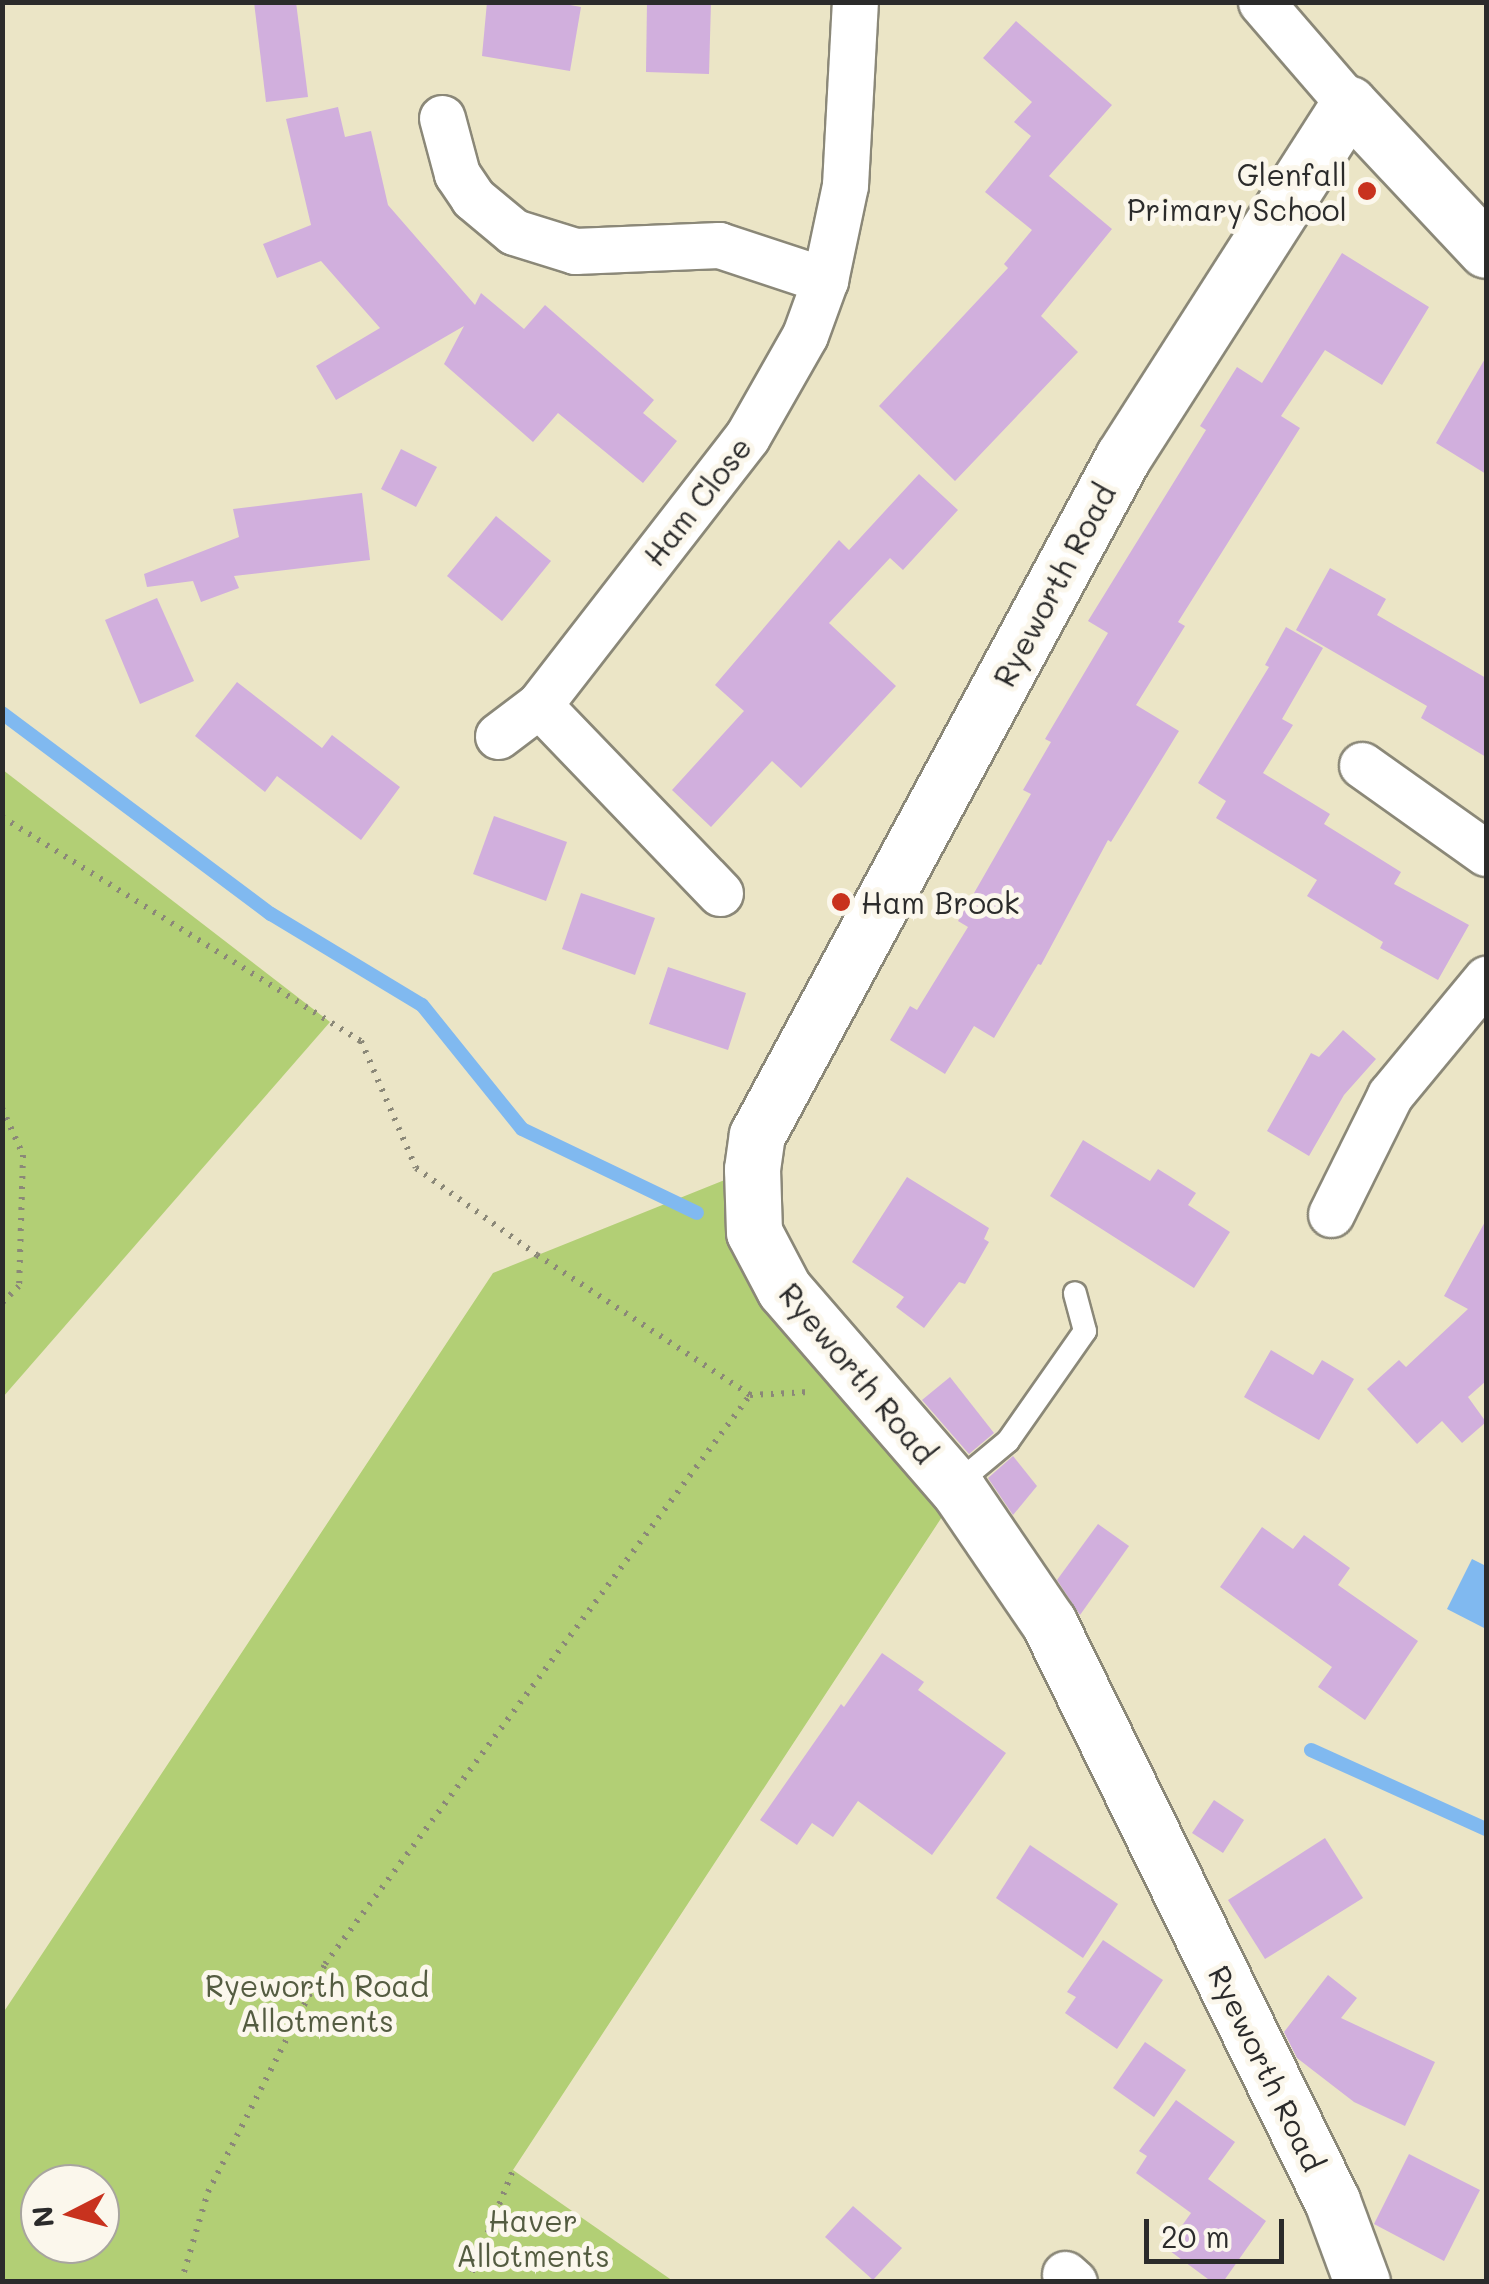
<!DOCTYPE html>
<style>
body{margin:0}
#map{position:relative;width:1489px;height:2284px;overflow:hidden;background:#ebe5c6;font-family:Mali,sans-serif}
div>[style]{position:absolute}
.green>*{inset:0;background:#b2cf75}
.water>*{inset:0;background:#80b9f0}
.stream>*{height:14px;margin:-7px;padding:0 7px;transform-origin:7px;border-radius:7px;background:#80b9f0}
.building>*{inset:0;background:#d1afdd}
.path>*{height:6px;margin-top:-3px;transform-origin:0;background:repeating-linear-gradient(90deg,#8b8878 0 2.5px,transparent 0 10.5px)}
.roads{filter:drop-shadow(2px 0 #8b8878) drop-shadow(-2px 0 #8b8878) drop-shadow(0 2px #8b8878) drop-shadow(0 -2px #8b8878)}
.service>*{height:22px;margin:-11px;padding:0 11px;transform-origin:11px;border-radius:11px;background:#fff}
.minor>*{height:45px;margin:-22.5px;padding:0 22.5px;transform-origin:22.5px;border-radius:22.5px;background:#fff}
.tertiary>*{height:55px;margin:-27.5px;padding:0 27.5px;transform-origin:27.5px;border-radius:27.5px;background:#fff}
.dots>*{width:28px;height:28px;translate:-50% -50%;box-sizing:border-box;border:5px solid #fbf7ec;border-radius:50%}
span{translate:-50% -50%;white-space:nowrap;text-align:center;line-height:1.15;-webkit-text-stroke:10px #fbf7ec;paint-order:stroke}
.poi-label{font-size:30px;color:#2b2b2b}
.right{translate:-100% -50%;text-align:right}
.left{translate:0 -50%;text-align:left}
.street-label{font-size:30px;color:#2b2b2b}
.park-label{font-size:30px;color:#545c41}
.frame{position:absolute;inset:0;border:5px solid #2b2b2b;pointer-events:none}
.north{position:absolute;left:20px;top:2164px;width:100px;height:100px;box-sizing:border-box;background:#fbf7ec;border:2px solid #a8a59f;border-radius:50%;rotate:264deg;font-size:28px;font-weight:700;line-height:40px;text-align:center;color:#2b2b2b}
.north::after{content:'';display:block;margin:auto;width:35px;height:45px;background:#c8321e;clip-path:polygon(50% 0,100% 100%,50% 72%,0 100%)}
.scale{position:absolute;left:1144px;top:2219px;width:140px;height:45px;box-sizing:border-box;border:5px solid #2b2b2b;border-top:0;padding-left:12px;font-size:30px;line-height:35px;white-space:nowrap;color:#2b2b2b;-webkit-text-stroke:8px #fbf7ec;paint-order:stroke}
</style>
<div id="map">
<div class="green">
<i style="clip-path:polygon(3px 770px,330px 1022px,3px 1397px)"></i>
<i style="clip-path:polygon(evenodd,752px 1169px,752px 1212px,959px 1491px,513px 2170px,673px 2281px,3px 2282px,3px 2013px,493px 1273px,752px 1169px,40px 2184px,100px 2184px,100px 2244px,40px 2244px,40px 2184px)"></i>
</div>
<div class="water">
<i style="clip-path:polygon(1472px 1559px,1486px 1566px,1486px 1629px,1447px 1609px)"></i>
</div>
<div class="stream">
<i style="left:2px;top:713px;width:336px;rotate:36.8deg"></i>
<i style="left:271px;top:914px;width:176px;rotate:31.1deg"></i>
<i style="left:422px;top:1005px;width:159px;rotate:51.1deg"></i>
<i style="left:522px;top:1129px;width:194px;rotate:25.6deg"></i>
<i style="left:1311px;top:1750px;width:192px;rotate:24.3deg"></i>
</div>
<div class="building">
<i style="clip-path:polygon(254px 2px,296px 2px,308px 97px,266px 102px)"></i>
<i style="clip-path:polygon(487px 2px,554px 2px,581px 7px,570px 71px,482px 56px)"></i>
<i style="clip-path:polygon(647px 2px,711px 2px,709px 74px,646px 72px)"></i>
<i style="clip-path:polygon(1016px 21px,1112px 105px,1049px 176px,1112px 229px,1041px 316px,1078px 352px,955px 481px,879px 406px,1008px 268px,1004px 264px,1032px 230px,985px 192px,1031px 136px,1014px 122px,1032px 102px,983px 58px)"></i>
<i style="clip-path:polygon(338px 107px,345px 137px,371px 131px,388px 205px,475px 305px,481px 293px,524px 329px,545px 305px,654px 400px,643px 413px,677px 441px,643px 483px,558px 413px,533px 442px,444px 364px,464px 326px,336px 400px,316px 366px,380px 328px,321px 261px,277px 278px,263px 244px,311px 225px,286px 119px)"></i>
<i style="clip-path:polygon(1342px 253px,1429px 307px,1382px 385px,1325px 350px,1281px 416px,1300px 428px,1178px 622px,1185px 626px,1136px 705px,1179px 731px,1111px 842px,1108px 840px,1041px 965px,1038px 964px,994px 1038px,974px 1026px,945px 1074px,890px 1040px,910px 1006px,917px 1010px,968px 927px,958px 921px,1031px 794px,1023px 790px,1051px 742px,1045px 739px,1108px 633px,1088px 621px,1206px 430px,1200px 426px,1237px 367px,1262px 383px)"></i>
<i style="clip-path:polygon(1486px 357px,1486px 474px,1436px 443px)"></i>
<i style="clip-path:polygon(401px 449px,437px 467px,416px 507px,381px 489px)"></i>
<i style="clip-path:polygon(919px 474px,958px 510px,903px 570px,890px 558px,829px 623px,896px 686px,801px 788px,772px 761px,711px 827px,672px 790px,744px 711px,715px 685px,839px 540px,849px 550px)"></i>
<i style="clip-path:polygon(362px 493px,370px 560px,234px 576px,239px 588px,201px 602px,193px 581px,147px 587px,144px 574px,239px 537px,233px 509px)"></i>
<i style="clip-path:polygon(496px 516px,551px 561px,502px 621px,447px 576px)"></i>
<i style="clip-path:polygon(1330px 568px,1386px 599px,1377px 615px,1486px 678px,1486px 757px,1421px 718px,1427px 706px,1296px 630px)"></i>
<i style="clip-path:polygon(157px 598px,194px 681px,140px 704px,105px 620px)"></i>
<i style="clip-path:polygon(1286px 627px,1323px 648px,1282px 719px,1293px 725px,1263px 773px,1330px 814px,1324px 824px,1401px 872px,1394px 884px,1469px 925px,1438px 980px,1380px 948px,1383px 942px,1307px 896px,1317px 880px,1216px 818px,1226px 801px,1198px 783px,1269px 667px,1265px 665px)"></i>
<i style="clip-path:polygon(237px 682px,322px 748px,332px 735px,400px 787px,361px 840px,277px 776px,265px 792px,195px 736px)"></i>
<i style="clip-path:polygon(494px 816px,567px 842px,546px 901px,473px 874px)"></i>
<i style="clip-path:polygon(581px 893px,655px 918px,635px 975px,562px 949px)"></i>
<i style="clip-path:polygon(668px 967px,746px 993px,728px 1050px,649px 1024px)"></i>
<i style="clip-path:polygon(1343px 1030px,1376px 1059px,1344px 1095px,1309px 1156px,1267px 1131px,1311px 1053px,1319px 1057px)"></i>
<i style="clip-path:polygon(1083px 1140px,1150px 1181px,1158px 1169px,1196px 1193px,1188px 1205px,1230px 1232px,1194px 1288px,1050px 1196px)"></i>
<i style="clip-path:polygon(907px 1177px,989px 1228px,984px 1239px,989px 1242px,965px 1284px,959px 1282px,924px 1328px,896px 1307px,904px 1297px,852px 1262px)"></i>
<i style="clip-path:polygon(1486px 1220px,1486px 1381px,1468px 1397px,1486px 1422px,1462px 1443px,1442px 1421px,1417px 1444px,1367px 1389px,1399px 1360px,1406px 1367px,1468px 1309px,1444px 1296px)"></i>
<i style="clip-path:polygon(1271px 1350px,1313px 1375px,1322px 1360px,1354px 1379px,1319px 1440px,1244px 1397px)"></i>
<i style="clip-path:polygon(950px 1377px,994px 1433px,969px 1454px,922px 1400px)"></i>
<i style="clip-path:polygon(1013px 1456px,1037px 1486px,1013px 1515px,988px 1478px)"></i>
<i style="clip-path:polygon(1098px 1524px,1129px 1546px,1080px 1615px,1057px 1580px)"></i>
<i style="clip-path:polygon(1262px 1527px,1293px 1549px,1304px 1535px,1350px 1568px,1338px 1585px,1418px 1641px,1365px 1720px,1318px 1687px,1332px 1667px,1220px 1587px)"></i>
<i style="clip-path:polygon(882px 1653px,924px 1682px,918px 1690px,1006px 1753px,932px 1855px,858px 1801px,833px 1837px,812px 1823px,797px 1845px,760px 1820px,841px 1704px,844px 1707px)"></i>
<i style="clip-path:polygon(1214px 1800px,1244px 1820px,1223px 1853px,1192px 1833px)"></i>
<i style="clip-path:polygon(1325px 1838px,1363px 1898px,1265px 1959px,1228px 1900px)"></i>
<i style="clip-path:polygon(1030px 1845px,1118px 1904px,1083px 1958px,996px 1898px)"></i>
<i style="clip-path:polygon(1103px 1940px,1163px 1980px,1117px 2049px,1065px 2013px,1076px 1997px,1067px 1992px)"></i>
<i style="clip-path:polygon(1328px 1975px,1357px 1998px,1341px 2018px,1435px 2062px,1405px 2126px,1354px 2102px,1297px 2058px,1284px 2032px)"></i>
<i style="clip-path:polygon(1145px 2042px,1186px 2070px,1154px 2117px,1113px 2088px)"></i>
<i style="clip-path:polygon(1176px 2100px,1235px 2142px,1208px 2179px,1266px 2221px,1223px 2282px,1212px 2282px,1166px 2248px,1191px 2213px,1136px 2173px,1147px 2156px,1139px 2151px)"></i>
<i style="clip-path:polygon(1409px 2154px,1480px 2190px,1444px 2261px,1374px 2224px)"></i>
<i style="clip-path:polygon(853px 2206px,902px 2248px,873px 2280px,825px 2237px)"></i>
</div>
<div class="path">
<i style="left:2px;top:817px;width:423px;rotate:32deg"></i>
<i style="left:361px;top:1041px;width:138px;rotate:66.6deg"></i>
<i style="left:416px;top:1168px;width:149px;rotate:35.7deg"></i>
<i style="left:537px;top:1255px;width:255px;rotate:33.3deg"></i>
<i style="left:2px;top:1108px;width:51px;rotate:65.9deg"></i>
<i style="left:23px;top:1155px;width:131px;rotate:91.7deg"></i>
<i style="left:19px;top:1286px;width:24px;rotate:135deg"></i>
<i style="left:181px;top:2282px;width:94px;rotate:-73.3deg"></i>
<i style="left:208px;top:2192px;width:256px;rotate:-62.8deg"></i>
<i style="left:325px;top:1964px;width:710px;rotate:-53.24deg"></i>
<i style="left:750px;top:1395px;width:59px;rotate:-2.9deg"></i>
<i style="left:468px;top:2282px;width:121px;rotate:-68.1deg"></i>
</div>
<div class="roads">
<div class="service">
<i style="left:954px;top:1486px;width:70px;rotate:-39.8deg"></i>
<i style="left:1008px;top:1441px;width:134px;rotate:-55deg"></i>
<i style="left:1085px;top:1331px;width:39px;rotate:-105deg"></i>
</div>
<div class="minor">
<i style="left:1261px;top:2px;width:135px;rotate:49.2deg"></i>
<i style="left:442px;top:118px;width:58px;rotate:75deg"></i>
<i style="left:457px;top:174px;width:29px;rotate:56deg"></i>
<i style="left:473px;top:198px;width:53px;rotate:39.7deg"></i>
<i style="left:514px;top:232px;width:64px;rotate:17.3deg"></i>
<i style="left:575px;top:251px;width:144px;rotate:-2.4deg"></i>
<i style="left:719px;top:245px;width:112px;rotate:18.3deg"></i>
<i style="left:539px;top:705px;width:261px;rotate:46.1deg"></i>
<i style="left:498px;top:736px;width:51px;rotate:-37.1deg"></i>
<i style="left:539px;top:705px;width:339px;rotate:-52.2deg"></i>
<i style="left:747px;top:437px;width:117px;rotate:-60.4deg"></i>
<i style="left:805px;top:335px;width:59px;rotate:-70deg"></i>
<i style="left:825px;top:280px;width:97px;rotate:-78.1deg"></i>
<i style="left:845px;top:185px;width:183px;rotate:-86.9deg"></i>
<i style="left:1362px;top:765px;width:152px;rotate:35.4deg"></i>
<i style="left:1331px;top:1214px;width:133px;rotate:-63.6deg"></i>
<i style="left:1390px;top:1095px;width:151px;rotate:-50.4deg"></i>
<i style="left:1065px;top:2274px;width:12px;rotate:42deg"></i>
</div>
<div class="tertiary">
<i style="left:1362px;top:2282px;width:86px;rotate:-110.3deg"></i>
<i style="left:1332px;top:2201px;width:644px;rotate:-116.09deg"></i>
<i style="left:1049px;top:1623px;width:160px;rotate:-124.3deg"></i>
<i style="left:959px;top:1491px;width:267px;rotate:-130.9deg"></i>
<i style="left:784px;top:1289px;width:64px;rotate:-117.8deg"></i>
<i style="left:754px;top:1232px;width:63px;rotate:-91.8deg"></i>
<i style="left:752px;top:1169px;width:34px;rotate:-82deg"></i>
<i style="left:757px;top:1135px;width:770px;rotate:-61.64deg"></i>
<i style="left:1123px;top:457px;width:419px;rotate:-57.4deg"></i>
<i style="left:1349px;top:104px;width:200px;rotate:46.8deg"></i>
</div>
</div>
<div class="dots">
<i style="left:1367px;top:191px;background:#c8321e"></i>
<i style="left:841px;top:902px;background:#c8321e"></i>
</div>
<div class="poi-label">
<span class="right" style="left:1347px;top:191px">Glenfall<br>Primary School</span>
<span class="left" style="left:861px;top:902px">Ham Brook</span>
</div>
<div class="street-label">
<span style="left:697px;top:501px;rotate:-52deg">Ham Close</span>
<span style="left:1054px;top:585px;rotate:-62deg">Ryeworth Road</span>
<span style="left:858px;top:1373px;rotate:50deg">Ryeworth Road</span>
<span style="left:1267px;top:2068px;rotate:64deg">Ryeworth Road</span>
</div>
<div class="park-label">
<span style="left:317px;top:2002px">Ryeworth Road<br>Allotments</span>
<span style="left:533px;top:2237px">Haver<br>Allotments</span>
</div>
<div class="frame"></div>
<div class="north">N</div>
<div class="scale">20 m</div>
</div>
